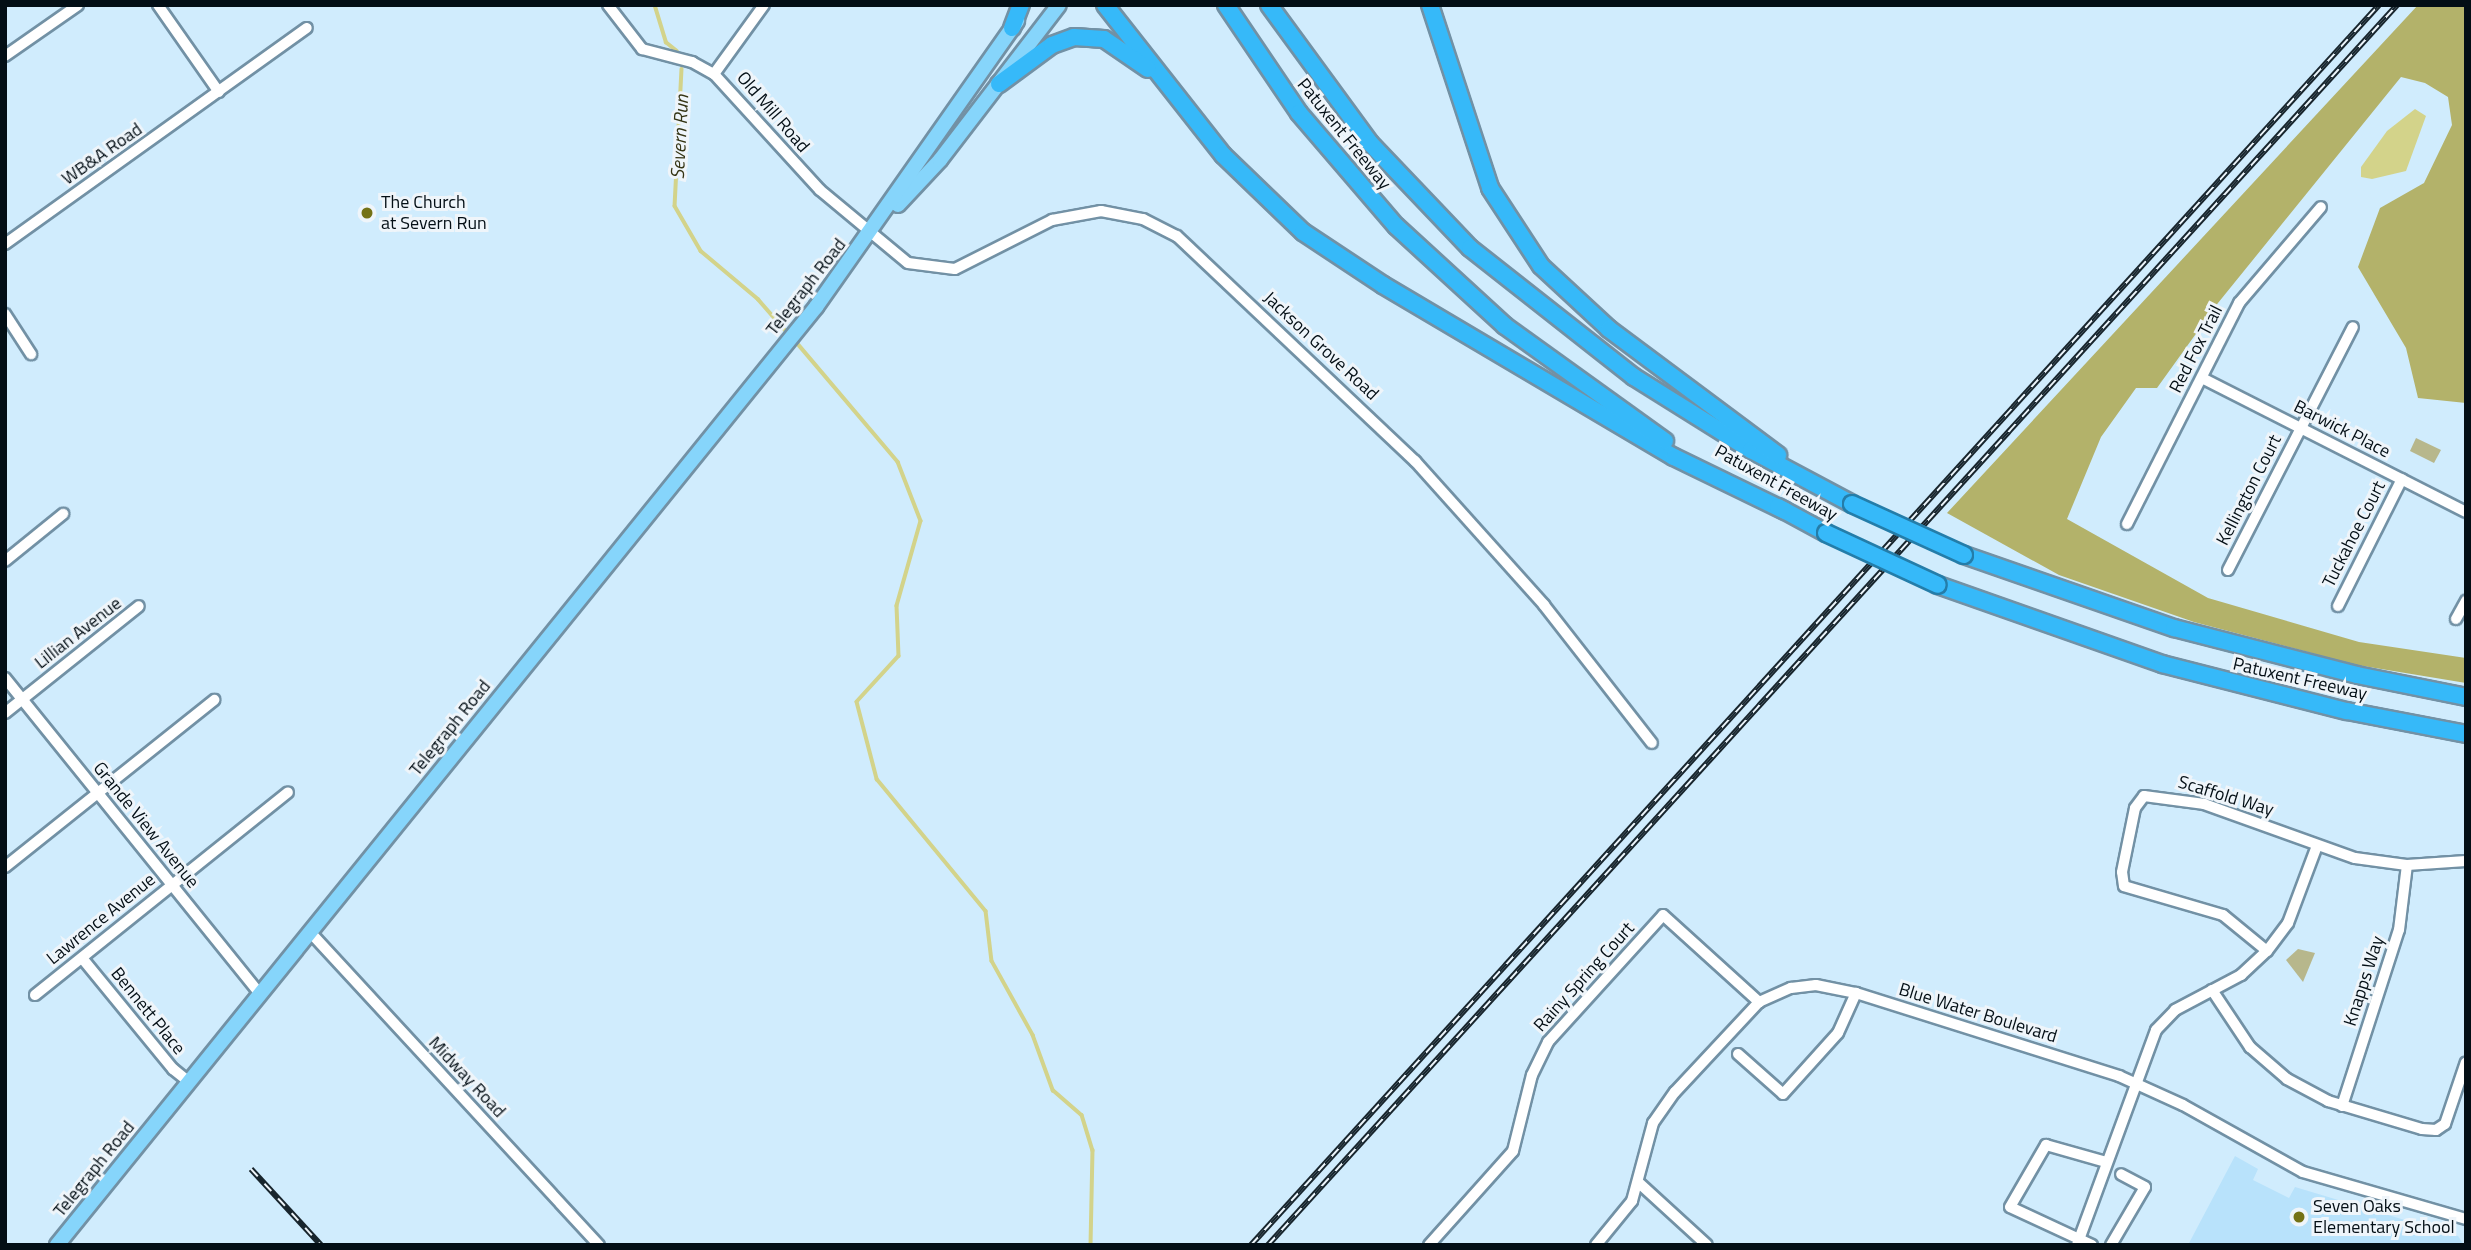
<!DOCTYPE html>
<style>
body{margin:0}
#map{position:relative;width:2471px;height:1250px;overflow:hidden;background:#d0ecfd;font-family:"Titillium Web",sans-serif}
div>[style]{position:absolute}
.built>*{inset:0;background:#b8e2fb}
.green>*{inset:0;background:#b7b78c}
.forest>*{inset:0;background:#b3b26a}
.water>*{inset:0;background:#d3d38a}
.stream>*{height:3.5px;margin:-1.75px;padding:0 1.75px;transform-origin:1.75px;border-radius:1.75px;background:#d3d38a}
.roads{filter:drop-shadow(2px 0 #7291a5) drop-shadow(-2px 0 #7291a5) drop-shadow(0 2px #7291a5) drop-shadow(0 -2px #7291a5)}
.minor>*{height:10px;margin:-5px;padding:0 5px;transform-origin:5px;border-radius:5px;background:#fff}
.major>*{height:14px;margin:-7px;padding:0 7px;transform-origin:7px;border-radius:7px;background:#86d5fb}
.highway>*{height:16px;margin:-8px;padding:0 8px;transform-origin:8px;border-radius:8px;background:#36b9f9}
.rail>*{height:6px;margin-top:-3px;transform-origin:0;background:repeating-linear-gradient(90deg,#eff5fa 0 10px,#18252d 0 20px);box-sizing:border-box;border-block:2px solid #18252d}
.bridges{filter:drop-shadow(2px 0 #247da9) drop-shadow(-2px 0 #247da9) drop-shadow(0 2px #247da9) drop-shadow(0 -2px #247da9)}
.highway-bridge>*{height:16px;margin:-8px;padding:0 8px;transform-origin:8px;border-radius:8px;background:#36b9f9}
.dots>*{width:19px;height:19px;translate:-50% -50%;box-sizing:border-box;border:4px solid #eff5fa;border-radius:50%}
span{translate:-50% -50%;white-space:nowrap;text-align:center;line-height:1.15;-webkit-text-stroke:6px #eff5fa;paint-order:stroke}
.street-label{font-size:18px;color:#030e15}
.poi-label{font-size:18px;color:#030e15}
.left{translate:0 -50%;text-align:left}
.water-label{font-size:19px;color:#343414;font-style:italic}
.frame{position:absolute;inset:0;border:7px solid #030e15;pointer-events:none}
</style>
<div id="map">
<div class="built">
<i style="clip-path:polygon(2235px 1156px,2258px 1169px,2253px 1180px,2289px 1198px,2295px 1187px,2458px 1236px,2464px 1245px,2188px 1245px)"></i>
</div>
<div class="green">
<i style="clip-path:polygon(2416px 438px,2441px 450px,2434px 463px,2410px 451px)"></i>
<i style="clip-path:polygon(2298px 949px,2315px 953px,2303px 982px,2286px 960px)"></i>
</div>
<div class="forest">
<i style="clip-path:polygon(2418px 5px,2466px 5px,2466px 403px,2418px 398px,2406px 348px,2358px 267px,2380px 208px,2424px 183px,2452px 125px,2448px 97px,2425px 83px,2401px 77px,2218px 303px,2157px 388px,2136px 388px,2101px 437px,2067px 519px,2208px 598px,2359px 642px,2466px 658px,2466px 683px,2357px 665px,2194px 622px,2059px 575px,1947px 513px)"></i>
</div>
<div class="water">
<i style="clip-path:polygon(2415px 109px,2426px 116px,2406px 171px,2372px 179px,2361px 177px,2361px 167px,2387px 131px)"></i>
</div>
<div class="stream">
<i style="left:655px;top:5px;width:39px;rotate:73deg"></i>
<i style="left:666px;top:42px;width:14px;rotate:39deg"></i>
<i style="left:682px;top:69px;width:137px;rotate:92.9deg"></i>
<i style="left:675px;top:206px;width:52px;rotate:60deg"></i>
<i style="left:701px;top:251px;width:75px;rotate:40.1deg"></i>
<i style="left:758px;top:299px;width:41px;rotate:48.9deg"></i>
<i style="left:798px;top:344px;width:155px;rotate:49.7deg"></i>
<i style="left:898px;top:462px;width:63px;rotate:68.7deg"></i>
<i style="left:921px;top:521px;width:88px;rotate:105.8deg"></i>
<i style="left:897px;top:606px;width:50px;rotate:87.7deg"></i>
<i style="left:899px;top:656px;width:62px;rotate:132.4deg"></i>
<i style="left:857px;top:702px;width:80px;rotate:75.4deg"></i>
<i style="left:877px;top:779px;width:171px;rotate:50.5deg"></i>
<i style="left:986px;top:911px;width:50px;rotate:83.2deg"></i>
<i style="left:992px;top:961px;width:85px;rotate:61deg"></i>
<i style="left:1033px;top:1035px;width:59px;rotate:70deg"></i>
<i style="left:1053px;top:1090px;width:38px;rotate:41deg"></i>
<i style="left:1082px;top:1115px;width:37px;rotate:73deg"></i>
<i style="left:1093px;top:1150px;width:95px;rotate:91.2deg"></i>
</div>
<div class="roads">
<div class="minor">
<i style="left:158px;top:5px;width:106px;rotate:55deg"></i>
<i style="left:608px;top:5px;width:56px;rotate:52.3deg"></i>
<i style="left:642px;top:49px;width:52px;rotate:14.6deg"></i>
<i style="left:692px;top:62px;width:25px;rotate:29deg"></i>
<i style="left:714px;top:74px;width:157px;rotate:47.6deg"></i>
<i style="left:820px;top:190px;width:114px;rotate:39.7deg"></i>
<i style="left:908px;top:263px;width:47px;rotate:7.3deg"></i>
<i style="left:955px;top:269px;width:109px;rotate:-26.8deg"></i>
<i style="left:1052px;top:220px;width:50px;rotate:-10.4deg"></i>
<i style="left:1101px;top:211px;width:43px;rotate:10.8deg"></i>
<i style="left:1143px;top:219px;width:38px;rotate:27deg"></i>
<i style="left:1177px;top:236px;width:328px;rotate:43.4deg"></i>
<i style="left:1415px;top:461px;width:193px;rotate:48.1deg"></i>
<i style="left:1544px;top:605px;width:175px;rotate:52deg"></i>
<i style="left:5px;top:56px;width:89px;rotate:-34.9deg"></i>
<i style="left:714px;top:74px;width:85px;rotate:-54.1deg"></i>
<i style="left:5px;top:244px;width:371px;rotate:-35.6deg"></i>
<i style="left:5px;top:314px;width:48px;rotate:57deg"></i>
<i style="left:2202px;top:378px;width:296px;rotate:26.9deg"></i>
<i style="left:2127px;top:524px;width:248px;rotate:-63.1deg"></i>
<i style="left:2239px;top:303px;width:126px;rotate:-49.5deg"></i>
<i style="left:5px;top:561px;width:75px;rotate:-39deg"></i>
<i style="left:2228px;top:570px;width:273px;rotate:-62.8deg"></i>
<i style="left:2338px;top:606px;width:142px;rotate:-63.3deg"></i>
<i style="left:2456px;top:619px;width:21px;rotate:-61deg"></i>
<i style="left:5px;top:678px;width:406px;rotate:51.1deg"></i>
<i style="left:5px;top:713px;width:171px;rotate:-38.6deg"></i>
<i style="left:5px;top:867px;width:268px;rotate:-38.6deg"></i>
<i style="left:310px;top:932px;width:426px;rotate:47.3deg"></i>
<i style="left:2267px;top:951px;width:57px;rotate:-140.7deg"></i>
<i style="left:2223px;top:915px;width:103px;rotate:-163.7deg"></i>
<i style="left:2124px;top:886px;width:14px;rotate:-98deg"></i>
<i style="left:2122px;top:872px;width:65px;rotate:-78.5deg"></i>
<i style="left:2135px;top:808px;width:15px;rotate:-53deg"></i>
<i style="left:2144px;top:796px;width:61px;rotate:7.6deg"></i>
<i style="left:2204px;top:804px;width:160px;rotate:19.7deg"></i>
<i style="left:2355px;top:858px;width:52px;rotate:7.7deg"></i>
<i style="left:2407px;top:865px;width:59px;rotate:-3.9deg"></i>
<i style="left:82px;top:958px;width:144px;rotate:50.7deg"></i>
<i style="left:173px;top:1069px;width:21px;rotate:39deg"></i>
<i style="left:2212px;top:990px;width:69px;rotate:56.3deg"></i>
<i style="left:2250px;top:1047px;width:49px;rotate:40.9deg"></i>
<i style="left:2287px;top:1079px;width:47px;rotate:28.2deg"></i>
<i style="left:2328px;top:1101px;width:98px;rotate:16.6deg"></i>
<i style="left:2422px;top:1129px;width:14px;rotate:4deg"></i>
<i style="left:2436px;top:1130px;width:11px;rotate:-34deg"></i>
<i style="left:2445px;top:1124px;width:65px;rotate:-71.3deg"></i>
<i style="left:35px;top:995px;width:324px;rotate:-38.7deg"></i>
<i style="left:1738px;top:1054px;width:60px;rotate:41.6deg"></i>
<i style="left:1783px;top:1094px;width:82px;rotate:-48deg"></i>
<i style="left:1838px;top:1033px;width:44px;rotate:-65.8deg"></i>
<i style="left:2342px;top:1106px;width:185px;rotate:-72.1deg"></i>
<i style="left:2399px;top:930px;width:65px;rotate:-83deg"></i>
<i style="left:1638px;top:1182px;width:93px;rotate:42.4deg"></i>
<i style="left:1429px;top:1245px;width:126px;rotate:-48.2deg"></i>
<i style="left:1513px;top:1151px;width:78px;rotate:-76deg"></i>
<i style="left:1532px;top:1075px;width:37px;rotate:-64deg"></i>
<i style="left:1548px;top:1042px;width:171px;rotate:-47.8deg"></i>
<i style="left:1663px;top:915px;width:130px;rotate:42.2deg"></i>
<i style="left:1596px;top:1245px;width:57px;rotate:-50.7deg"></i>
<i style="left:1632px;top:1201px;width:81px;rotate:-74.9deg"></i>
<i style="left:1653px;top:1123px;width:38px;rotate:-55deg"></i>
<i style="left:1675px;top:1092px;width:123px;rotate:-47deg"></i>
<i style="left:1759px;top:1002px;width:35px;rotate:-24deg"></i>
<i style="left:1791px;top:988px;width:25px;rotate:-7deg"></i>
<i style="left:1816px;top:985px;width:41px;rotate:11.3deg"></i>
<i style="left:1856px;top:993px;width:276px;rotate:17.5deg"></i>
<i style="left:2119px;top:1076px;width:70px;rotate:24.4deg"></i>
<i style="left:2183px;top:1105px;width:137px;rotate:29.2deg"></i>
<i style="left:2303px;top:1172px;width:170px;rotate:16.1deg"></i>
<i style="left:2077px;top:1245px;width:229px;rotate:-69.8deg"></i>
<i style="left:2156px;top:1030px;width:28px;rotate:-46deg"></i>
<i style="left:2175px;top:1010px;width:75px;rotate:-27.9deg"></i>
<i style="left:2241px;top:975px;width:35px;rotate:-43deg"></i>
<i style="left:2267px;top:951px;width:35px;rotate:-53deg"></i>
<i style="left:2288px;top:923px;width:82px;rotate:-69.4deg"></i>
<i style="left:2092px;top:1245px;width:90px;rotate:-155.1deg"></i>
<i style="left:2010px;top:1207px;width:72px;rotate:-59.9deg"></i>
<i style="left:2046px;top:1145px;width:62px;rotate:15.8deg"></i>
<i style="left:2111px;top:1245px;width:67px;rotate:-59.6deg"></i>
<i style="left:2145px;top:1187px;width:27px;rotate:-152deg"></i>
</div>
<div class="major">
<i style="left:898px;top:205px;width:62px;rotate:-47deg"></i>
<i style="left:940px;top:160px;width:195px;rotate:-52.5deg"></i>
<i style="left:57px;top:1245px;width:1207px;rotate:-51.02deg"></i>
<i style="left:816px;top:307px;width:350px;rotate:-54.9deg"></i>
</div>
<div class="highway">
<i style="left:1105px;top:5px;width:191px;rotate:51.8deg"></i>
<i style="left:1223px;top:155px;width:111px;rotate:43.9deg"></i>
<i style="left:1303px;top:232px;width:96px;rotate:33.5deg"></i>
<i style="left:1383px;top:285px;width:338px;rotate:30.6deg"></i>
<i style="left:1674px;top:457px;width:123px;rotate:25.9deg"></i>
<i style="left:1226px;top:5px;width:130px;rotate:55.9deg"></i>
<i style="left:1299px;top:113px;width:149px;rotate:49.4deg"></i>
<i style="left:1396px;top:226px;width:148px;rotate:42.5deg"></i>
<i style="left:1505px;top:326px;width:197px;rotate:35.7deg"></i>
<i style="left:1269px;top:5px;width:171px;rotate:53.8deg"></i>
<i style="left:1370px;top:143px;width:145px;rotate:46.4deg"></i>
<i style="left:1470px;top:248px;width:209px;rotate:38.2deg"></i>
<i style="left:1634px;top:377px;width:138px;rotate:32deg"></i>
<i style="left:1751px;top:450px;width:115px;rotate:28.1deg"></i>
<i style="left:1430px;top:5px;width:193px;rotate:71.8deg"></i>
<i style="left:1490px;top:188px;width:93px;rotate:56.8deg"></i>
<i style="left:1541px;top:266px;width:93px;rotate:42.8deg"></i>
<i style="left:1609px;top:329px;width:211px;rotate:36.7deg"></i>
<i style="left:1012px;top:28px;width:25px;rotate:-69deg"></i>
<i style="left:999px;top:84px;width:66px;rotate:-36.3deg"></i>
<i style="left:1052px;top:45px;width:23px;rotate:-20deg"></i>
<i style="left:1074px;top:37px;width:30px;rotate:4deg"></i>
<i style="left:1104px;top:39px;width:53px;rotate:34.3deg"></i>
<i style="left:1778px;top:507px;width:55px;rotate:28.4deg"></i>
<i style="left:1964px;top:555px;width:222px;rotate:19.2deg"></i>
<i style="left:2174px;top:628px;width:189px;rotate:14.4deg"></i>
<i style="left:2357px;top:675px;width:111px;rotate:11.4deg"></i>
<i style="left:1938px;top:585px;width:238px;rotate:19.4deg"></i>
<i style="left:2162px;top:664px;width:191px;rotate:14.3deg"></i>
<i style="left:2347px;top:711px;width:121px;rotate:10.9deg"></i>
</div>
</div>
<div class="rail">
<i style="left:251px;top:1169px;width:103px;rotate:47.4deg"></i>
<i style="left:1251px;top:1245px;width:1676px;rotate:-47.71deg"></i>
<i style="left:1268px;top:1245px;width:1677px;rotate:-47.68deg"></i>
</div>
<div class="bridges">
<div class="highway-bridge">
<i style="left:1852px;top:504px;width:123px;rotate:24.5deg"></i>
<i style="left:1826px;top:533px;width:123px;rotate:24.9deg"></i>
</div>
</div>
<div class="dots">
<i style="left:367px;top:213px;background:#747216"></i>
<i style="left:2299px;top:1217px;background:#747216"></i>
</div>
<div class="street-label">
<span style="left:773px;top:112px;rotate:49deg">Old Mill Road</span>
<span style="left:1344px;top:134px;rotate:51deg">Patuxent Freeway</span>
<span style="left:102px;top:154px;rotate:-35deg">WB&amp;A Road</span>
<span style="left:806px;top:287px;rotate:-52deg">Telegraph Road</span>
<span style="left:1321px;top:346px;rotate:43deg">Jackson Grove Road</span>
<span style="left:2196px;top:349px;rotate:-63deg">Red Fox Trail</span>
<span style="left:2342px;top:429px;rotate:27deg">Barwick Place</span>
<span style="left:1776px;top:483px;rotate:29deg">Patuxent Freeway</span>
<span style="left:2249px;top:490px;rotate:-63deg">Kellington Court</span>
<span style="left:2354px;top:534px;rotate:-63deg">Tuckahoe Court</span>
<span style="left:78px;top:633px;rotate:-38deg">Lillian Avenue</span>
<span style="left:2300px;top:679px;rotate:13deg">Patuxent Freeway</span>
<span style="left:450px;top:728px;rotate:-51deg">Telegraph Road</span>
<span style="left:2226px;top:796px;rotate:17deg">Scaffold Way</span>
<span style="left:146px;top:825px;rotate:51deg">Grande View Avenue</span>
<span style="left:101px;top:919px;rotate:-39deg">Lawrence Avenue</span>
<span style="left:1584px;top:977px;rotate:-48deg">Rainy Spring Court</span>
<span style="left:2364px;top:981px;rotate:-72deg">Knapps Way</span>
<span style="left:148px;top:1011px;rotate:51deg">Bennett Place</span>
<span style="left:1978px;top:1013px;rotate:17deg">Blue Water Boulevard</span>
<span style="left:467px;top:1077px;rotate:47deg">Midway Road</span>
<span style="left:94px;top:1169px;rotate:-51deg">Telegraph Road</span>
</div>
<div class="poi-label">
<span class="left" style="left:381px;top:213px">The Church<br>at Severn Run</span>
<span class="left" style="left:2313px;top:1217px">Seven Oaks<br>Elementary School</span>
</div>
<div class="water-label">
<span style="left:679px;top:137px;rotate:-87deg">Severn Run</span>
</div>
<div class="frame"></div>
</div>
